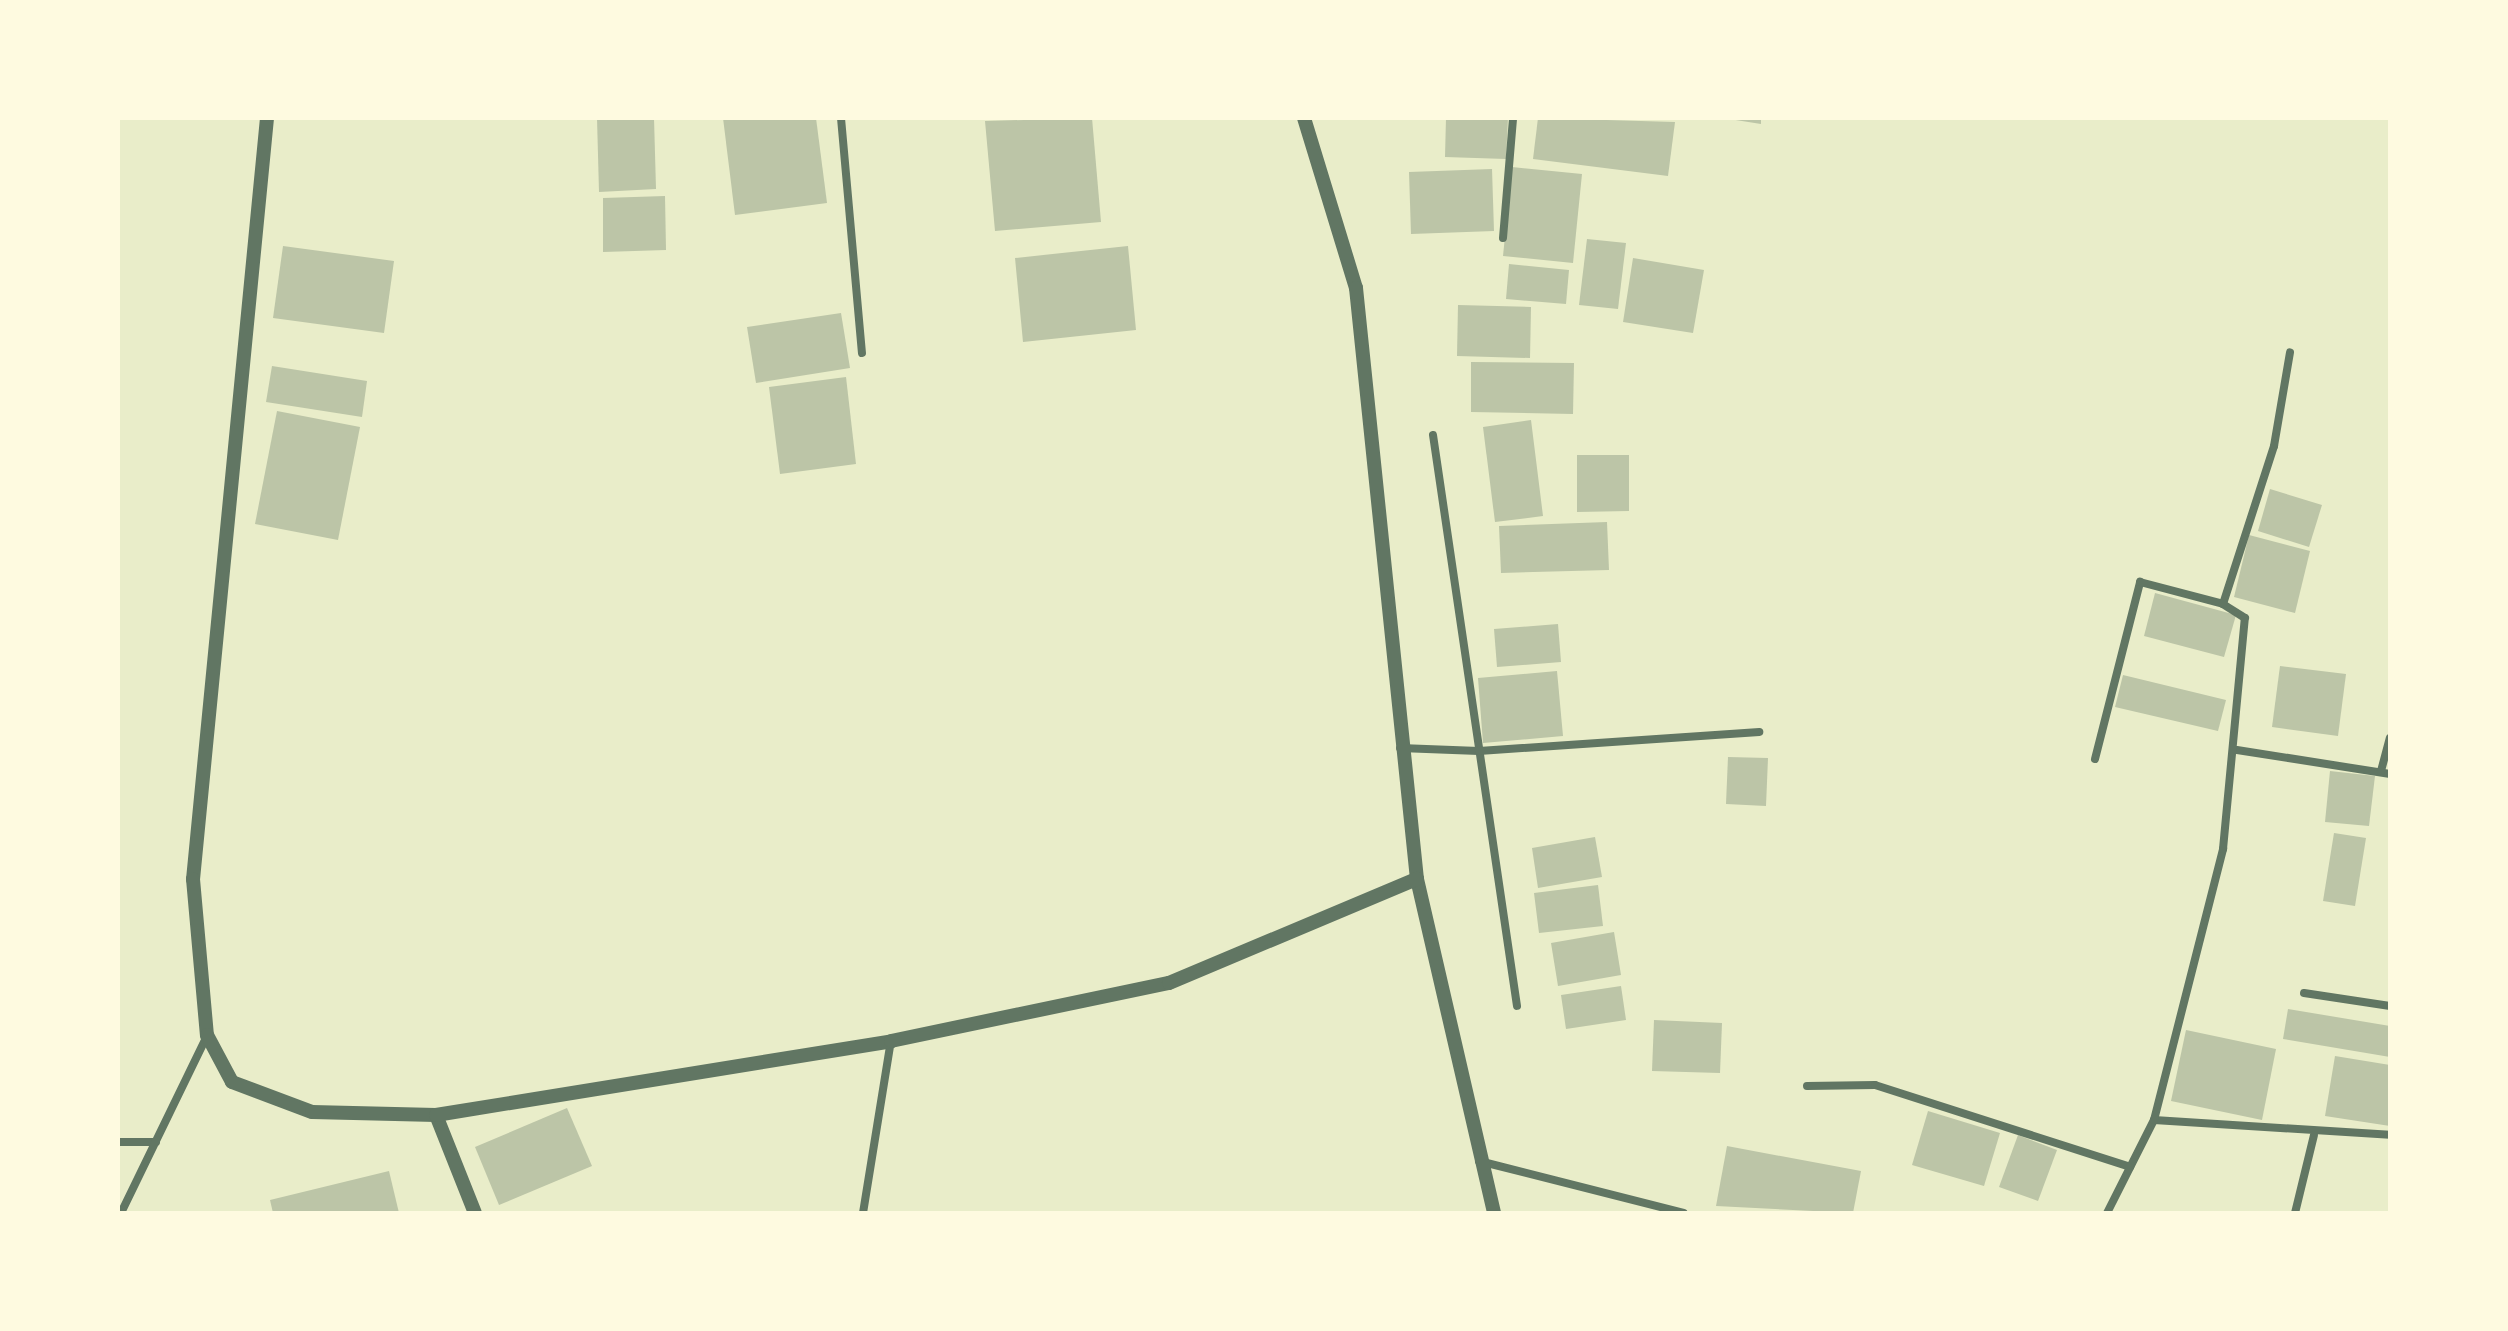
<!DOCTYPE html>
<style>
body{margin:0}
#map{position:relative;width:2508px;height:1331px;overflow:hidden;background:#e9edc9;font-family:Barlow,sans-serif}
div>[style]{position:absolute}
.building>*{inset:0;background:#bcc5a7}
.minor>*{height:8px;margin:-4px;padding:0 4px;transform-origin:4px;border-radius:4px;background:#617663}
.tertiary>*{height:14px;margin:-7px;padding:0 7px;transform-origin:7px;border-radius:7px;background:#617663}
span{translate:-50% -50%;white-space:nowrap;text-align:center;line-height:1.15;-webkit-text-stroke:8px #fefae0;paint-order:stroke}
.frame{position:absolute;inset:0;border:120px solid #fefae0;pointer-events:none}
</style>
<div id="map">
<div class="building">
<i style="clip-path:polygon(597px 118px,654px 118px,656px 189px,599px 192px)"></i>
<i style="clip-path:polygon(723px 118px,816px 118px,827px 203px,735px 215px)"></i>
<i style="clip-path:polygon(1092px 118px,1101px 222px,995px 231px,985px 121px)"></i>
<i style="clip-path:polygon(1446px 118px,1508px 118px,1506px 159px,1445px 157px)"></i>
<i style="clip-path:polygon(1538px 118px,1675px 122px,1668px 176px,1533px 159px)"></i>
<i style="clip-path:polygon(1723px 118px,1761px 118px,1761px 124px)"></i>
<i style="clip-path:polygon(1512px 167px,1582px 174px,1573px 263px,1503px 256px)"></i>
<i style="clip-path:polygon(1492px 169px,1494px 231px,1411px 234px,1409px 172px)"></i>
<i style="clip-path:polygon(665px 196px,666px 250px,603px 252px,603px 198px)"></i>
<i style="clip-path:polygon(1587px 239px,1626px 243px,1618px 309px,1579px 305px)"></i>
<i style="clip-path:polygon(283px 246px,394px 261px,384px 333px,273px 318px)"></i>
<i style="clip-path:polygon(1128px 246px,1136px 330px,1023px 342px,1015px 258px)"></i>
<i style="clip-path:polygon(1633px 258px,1704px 270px,1693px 333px,1623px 322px)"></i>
<i style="clip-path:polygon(1509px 264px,1569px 270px,1566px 304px,1506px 299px)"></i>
<i style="clip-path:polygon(1458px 305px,1531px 307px,1530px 358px,1457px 356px)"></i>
<i style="clip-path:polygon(841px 313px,850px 368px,756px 383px,747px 327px)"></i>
<i style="clip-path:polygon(1471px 362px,1574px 363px,1573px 414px,1471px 412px)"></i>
<i style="clip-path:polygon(272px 366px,367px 381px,362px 417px,266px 402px)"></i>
<i style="clip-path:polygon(846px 377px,856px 464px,780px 474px,769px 387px)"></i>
<i style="clip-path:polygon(277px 411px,360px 427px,338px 540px,255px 524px)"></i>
<i style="clip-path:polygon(1531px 420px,1543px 516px,1495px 522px,1483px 427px)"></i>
<i style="clip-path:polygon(1577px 455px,1629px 455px,1629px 511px,1577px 512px)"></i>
<i style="clip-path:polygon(2270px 489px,2322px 505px,2309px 547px,2258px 531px)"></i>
<i style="clip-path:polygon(1607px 522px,1609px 570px,1501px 573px,1499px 526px)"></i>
<i style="clip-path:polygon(2249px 535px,2310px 551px,2295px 613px,2234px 597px)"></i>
<i style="clip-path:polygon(2155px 593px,2236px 615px,2224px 657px,2144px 636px)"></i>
<i style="clip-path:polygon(1558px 624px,1561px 662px,1497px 667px,1494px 629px)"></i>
<i style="clip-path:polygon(2280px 666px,2346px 674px,2338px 736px,2272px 727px)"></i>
<i style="clip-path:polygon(1557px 671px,1563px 736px,1483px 743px,1478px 678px)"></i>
<i style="clip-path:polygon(2123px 675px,2226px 700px,2218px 731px,2115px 707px)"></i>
<i style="clip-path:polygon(1728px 757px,1768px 758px,1766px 806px,1726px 804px)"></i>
<i style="clip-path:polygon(2330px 771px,2375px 776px,2369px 826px,2325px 822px)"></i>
<i style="clip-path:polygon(2334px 833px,2366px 838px,2355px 906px,2323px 901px)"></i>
<i style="clip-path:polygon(1595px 837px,1602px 877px,1538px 888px,1532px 848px)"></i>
<i style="clip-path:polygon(1598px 885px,1603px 926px,1539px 933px,1534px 893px)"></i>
<i style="clip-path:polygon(1614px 932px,1621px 975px,1558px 986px,1551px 943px)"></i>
<i style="clip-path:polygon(1621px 986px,1626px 1020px,1566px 1029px,1561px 995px)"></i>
<i style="clip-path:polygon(2288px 1009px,2390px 1026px,2390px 1057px,2283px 1039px)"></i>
<i style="clip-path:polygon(1654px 1020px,1722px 1023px,1720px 1073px,1652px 1071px)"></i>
<i style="clip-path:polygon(2186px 1030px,2276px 1049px,2262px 1120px,2171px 1101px)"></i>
<i style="clip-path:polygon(2335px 1056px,2390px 1065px,2390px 1126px,2325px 1116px)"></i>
<i style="clip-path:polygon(567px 1108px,592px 1166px,499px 1205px,475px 1147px)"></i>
<i style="clip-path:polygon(1928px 1111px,2000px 1133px,1984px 1186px,1912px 1165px)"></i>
<i style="clip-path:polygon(2018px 1135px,2057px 1150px,2038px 1201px,1999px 1187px)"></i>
<i style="clip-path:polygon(1727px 1146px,1861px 1171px,1853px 1213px,1716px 1206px)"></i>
<i style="clip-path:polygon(389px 1171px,399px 1213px,273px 1213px,270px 1200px)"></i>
</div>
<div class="minor">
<i style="left:841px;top:118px;width:236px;rotate:84.9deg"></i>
<i style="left:1503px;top:238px;width:120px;rotate:-85.2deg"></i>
<i style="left:1433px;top:435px;width:577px;rotate:81.63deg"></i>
<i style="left:1400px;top:748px;width:79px;rotate:2.2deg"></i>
<i style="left:1479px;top:751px;width:281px;rotate:-3.9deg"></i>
<i style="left:2237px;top:750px;width:155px;rotate:8.9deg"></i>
<i style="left:2095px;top:759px;width:183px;rotate:-75.7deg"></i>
<i style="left:2140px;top:582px;width:86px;rotate:14.8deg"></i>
<i style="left:2381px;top:771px;width:34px;rotate:-75deg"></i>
<i style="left:2304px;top:993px;width:87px;rotate:8.6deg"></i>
<i style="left:1807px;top:1086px;width:68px;rotate:-0.8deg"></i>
<i style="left:1875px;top:1085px;width:268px;rotate:17.8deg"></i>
<i style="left:2154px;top:1120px;width:236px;rotate:3.6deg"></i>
<i style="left:118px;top:1142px;width:38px"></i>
<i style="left:1479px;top:1161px;width:211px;rotate:14.2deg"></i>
<i style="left:121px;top:1213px;width:197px;rotate:-64.1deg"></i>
<i style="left:863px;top:1213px;width:174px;rotate:-80.8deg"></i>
<i style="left:2107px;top:1213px;width:104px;rotate:-63.2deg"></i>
<i style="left:2154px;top:1120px;width:280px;rotate:-75.7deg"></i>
<i style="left:2223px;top:849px;width:232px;rotate:-84.6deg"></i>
<i style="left:2245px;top:618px;width:26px;rotate:-148deg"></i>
<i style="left:2223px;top:604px;width:166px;rotate:-72.1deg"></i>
<i style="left:2274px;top:446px;width:95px;rotate:-80.3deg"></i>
<i style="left:2295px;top:1213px;width:80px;rotate:-76.3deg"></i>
</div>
<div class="tertiary">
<i style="left:267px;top:118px;width:765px;rotate:95.55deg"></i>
<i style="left:193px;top:879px;width:157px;rotate:84.9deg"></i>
<i style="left:207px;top:1035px;width:53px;rotate:62deg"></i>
<i style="left:232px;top:1082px;width:85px;rotate:20.6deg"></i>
<i style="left:312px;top:1112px;width:124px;rotate:1.4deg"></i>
<i style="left:436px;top:1115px;width:105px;rotate:68.3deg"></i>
<i style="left:1304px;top:118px;width:178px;rotate:73deg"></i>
<i style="left:1356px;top:288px;width:594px;rotate:84.11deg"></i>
<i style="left:1417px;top:879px;width:343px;rotate:77deg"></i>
<i style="left:436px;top:1115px;width:461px;rotate:-9.2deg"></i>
<i style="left:891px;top:1041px;width:284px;rotate:-11.8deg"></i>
<i style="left:1169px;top:983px;width:269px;rotate:-22.8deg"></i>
</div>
<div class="frame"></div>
</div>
